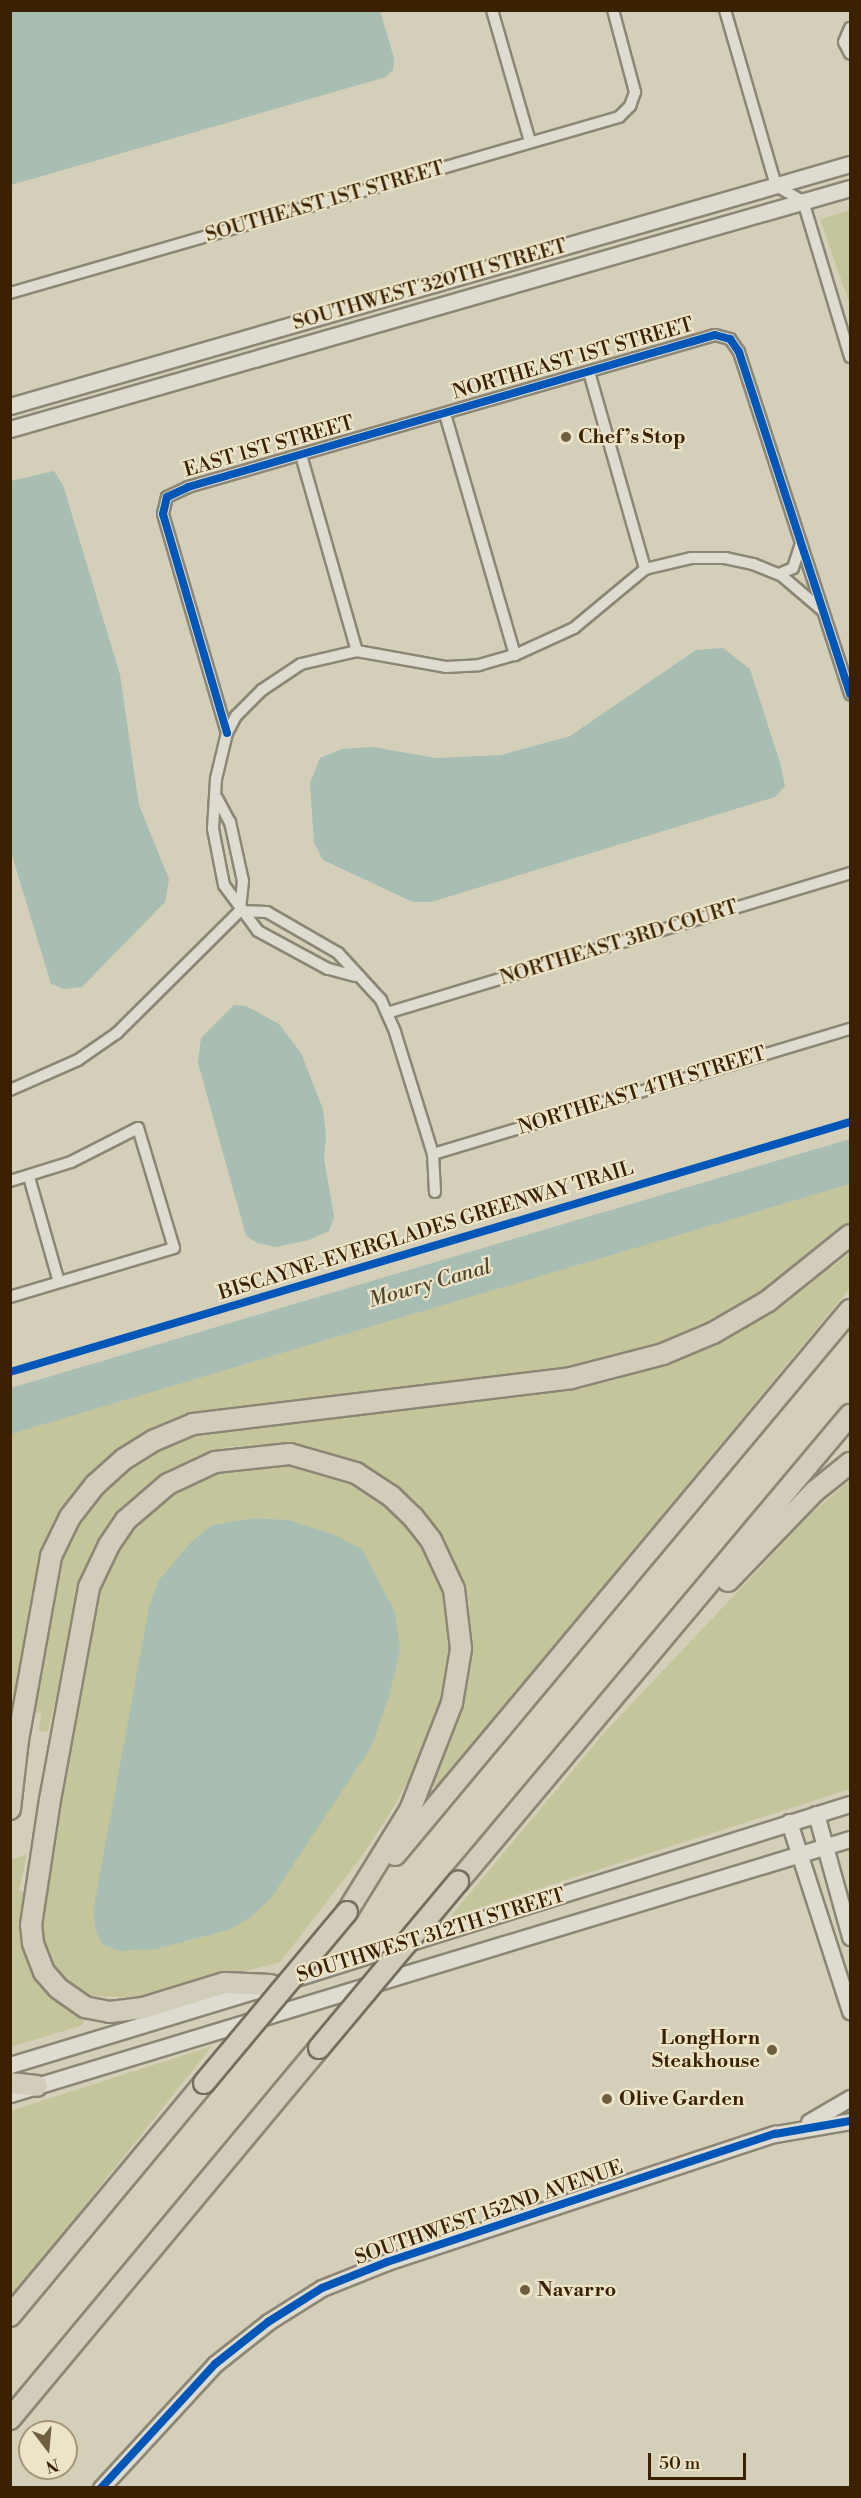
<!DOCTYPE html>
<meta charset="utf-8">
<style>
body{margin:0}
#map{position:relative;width:861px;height:2498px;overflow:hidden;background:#d4cfb8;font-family:"Libre Bodoni",serif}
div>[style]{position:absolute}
.green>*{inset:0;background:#c5c59b}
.water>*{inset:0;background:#a9beb3}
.roads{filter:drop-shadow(2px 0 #8c8675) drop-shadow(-2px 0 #8c8675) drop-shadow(0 2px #8c8675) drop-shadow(0 -2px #8c8675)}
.street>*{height:10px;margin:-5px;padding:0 5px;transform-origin:5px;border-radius:5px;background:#dedcd0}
.secondary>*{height:15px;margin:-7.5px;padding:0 7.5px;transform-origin:7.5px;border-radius:7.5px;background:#dedcd0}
.highway>*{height:20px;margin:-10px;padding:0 10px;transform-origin:10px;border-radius:10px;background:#d2ccbb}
.bridges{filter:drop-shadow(2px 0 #756e5e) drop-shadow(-2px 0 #756e5e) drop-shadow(0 2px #756e5e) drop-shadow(0 -2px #756e5e)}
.highway-bridge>*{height:20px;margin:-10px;padding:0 10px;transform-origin:10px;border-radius:10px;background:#d2ccbb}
.cycleway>*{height:8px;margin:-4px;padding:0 4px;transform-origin:4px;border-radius:4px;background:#0057b8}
.dots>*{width:16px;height:16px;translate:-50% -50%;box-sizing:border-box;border:3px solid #ece4c8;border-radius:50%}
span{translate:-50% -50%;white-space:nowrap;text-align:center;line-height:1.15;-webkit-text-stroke:4.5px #ece4c8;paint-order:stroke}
.street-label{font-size:20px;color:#3a2101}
.poi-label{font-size:20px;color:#3a2101;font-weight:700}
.left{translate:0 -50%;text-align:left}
.right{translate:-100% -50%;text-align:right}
.water-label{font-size:21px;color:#51462d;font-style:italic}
.frame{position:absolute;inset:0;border:12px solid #3a2101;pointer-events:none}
.north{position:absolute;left:18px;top:2420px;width:60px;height:60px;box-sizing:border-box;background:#ece4c8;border:2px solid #a59678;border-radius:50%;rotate:164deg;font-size:16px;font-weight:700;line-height:24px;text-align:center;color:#3a2101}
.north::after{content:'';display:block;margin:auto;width:21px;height:27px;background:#705e41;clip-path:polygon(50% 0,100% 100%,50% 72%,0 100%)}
.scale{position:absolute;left:648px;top:2453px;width:98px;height:27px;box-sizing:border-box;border:3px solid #3a2101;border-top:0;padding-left:8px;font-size:18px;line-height:21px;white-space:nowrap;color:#3a2101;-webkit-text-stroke:4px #ece4c8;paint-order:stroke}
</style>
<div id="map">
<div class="green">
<i style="clip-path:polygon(850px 210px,850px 305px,820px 219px)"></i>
<i style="clip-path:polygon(850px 1184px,850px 1225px,827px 1246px,786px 1278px,723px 1318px,669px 1342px,573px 1369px,235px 1407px,196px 1415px,68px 1507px,11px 1763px,10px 1434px)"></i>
<i style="clip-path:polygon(850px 1253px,850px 1288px,437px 1787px,433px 1785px,463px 1706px,472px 1659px,469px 1602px,453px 1558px,426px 1514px,388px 1480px,346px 1457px,285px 1443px,228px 1447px,202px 1455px,158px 1477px,131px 1501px,103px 1537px,85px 1570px,48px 1732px,39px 1731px,41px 1713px,32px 1712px,59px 1559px,92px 1501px,119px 1474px,148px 1453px,197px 1430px,451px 1399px,526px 1396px,613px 1381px,729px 1338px,790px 1299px)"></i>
<i style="clip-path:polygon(evenodd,269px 1464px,314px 1469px,359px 1487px,396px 1514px,427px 1550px,445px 1592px,453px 1650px,445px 1700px,421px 1758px,390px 1813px,362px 1856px,280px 1962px,142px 1998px,92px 1996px,69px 1985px,53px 1966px,43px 1943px,41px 1921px,99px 1591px,123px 1543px,167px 1498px,214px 1473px,269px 1464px,254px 1518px,289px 1520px,333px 1534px,229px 1930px,156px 1949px,120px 1951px,212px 1525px,254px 1518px)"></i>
<i style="clip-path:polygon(850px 1480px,850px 1789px,450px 1917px,605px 1732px,811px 1514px)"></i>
<i style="clip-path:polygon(27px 1854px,19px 1890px,28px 1894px,27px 1909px,70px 2008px,87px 2018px,80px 2026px,11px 2047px,11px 1860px)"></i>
<i style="clip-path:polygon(212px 2046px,59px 2238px,11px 2297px,11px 2111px)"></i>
</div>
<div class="water">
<i style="clip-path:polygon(11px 10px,380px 11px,394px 58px,393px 70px,386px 77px,11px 185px)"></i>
<i style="clip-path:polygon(54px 471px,63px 485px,120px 675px,139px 805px,169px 879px,165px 902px,82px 987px,64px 989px,51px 984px,10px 849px,11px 481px)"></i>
<i style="clip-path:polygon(723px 648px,750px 669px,781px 766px,785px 786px,775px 797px,431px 902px,413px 902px,323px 860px,314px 843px,310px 783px,320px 758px,342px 749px,373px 747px,436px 758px,501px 755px,570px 736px,696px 650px)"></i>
<i style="clip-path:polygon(234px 1005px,246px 1006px,279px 1024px,301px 1053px,323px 1109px,326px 1136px,324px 1158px,334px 1217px,329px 1231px,309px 1240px,276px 1247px,257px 1243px,246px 1236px,198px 1063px,201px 1038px)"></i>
<i style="clip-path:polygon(850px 1139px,850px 1184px,11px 1434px,11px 1388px)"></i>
<i style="clip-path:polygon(254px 1518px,289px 1520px,333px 1534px,362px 1549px,395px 1612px,400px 1650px,389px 1696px,372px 1746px,271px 1898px,251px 1917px,229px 1930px,156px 1949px,120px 1951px,103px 1945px,96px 1932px,93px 1911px,149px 1607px,158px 1581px,191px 1542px,212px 1525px)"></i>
</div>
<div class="roads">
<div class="street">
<i style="left:492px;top:10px;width:137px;rotate:73.9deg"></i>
<i style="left:725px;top:10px;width:183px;rotate:73.8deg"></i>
<i style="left:776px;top:186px;width:31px;rotate:29deg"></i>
<i style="left:803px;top:201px;width:163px;rotate:73.2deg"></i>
<i style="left:850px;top:28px;width:15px;rotate:113deg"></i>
<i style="left:844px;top:42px;width:13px;rotate:63deg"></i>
<i style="left:10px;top:293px;width:634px;rotate:-16.12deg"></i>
<i style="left:619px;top:117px;width:16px;rotate:-45deg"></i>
<i style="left:630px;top:106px;width:15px;rotate:-70deg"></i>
<i style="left:635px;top:92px;width:85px;rotate:-105deg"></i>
<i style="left:589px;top:372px;width:205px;rotate:74.1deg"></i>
<i style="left:445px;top:414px;width:251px;rotate:73.8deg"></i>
<i style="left:301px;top:455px;width:204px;rotate:74.1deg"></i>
<i style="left:779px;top:574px;width:15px;rotate:-23deg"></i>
<i style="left:793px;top:568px;width:26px;rotate:-72deg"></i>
<i style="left:227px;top:733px;width:228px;rotate:-106.3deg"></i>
<i style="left:163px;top:514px;width:17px;rotate:-77deg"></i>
<i style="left:167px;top:497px;width:23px;rotate:-25deg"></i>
<i style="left:188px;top:487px;width:548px;rotate:-16.09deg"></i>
<i style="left:715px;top:335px;width:16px;rotate:15deg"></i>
<i style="left:730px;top:339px;width:16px;rotate:55deg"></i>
<i style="left:739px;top:352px;width:360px;rotate:72deg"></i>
<i style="left:217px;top:798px;width:27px;rotate:62deg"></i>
<i style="left:230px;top:822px;width:60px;rotate:77.6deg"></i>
<i style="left:243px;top:881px;width:30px;rotate:96deg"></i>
<i style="left:240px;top:911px;width:27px;rotate:2deg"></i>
<i style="left:267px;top:912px;width:82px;rotate:30deg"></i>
<i style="left:338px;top:953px;width:64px;rotate:47.5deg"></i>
<i style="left:381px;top:1000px;width:35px;rotate:66deg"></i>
<i style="left:395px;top:1032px;width:128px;rotate:72.7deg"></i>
<i style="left:433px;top:1154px;width:38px;rotate:87deg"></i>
<i style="left:355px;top:976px;width:28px;rotate:-165deg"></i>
<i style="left:328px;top:969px;width:80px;rotate:-151.5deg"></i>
<i style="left:258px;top:931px;width:57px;rotate:-126.5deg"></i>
<i style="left:224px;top:885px;width:57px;rotate:-101.1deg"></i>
<i style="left:213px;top:829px;width:50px;rotate:-86.6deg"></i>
<i style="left:216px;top:779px;width:47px;rotate:-76.6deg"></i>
<i style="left:227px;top:733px;width:19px;rotate:-62deg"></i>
<i style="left:236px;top:716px;width:37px;rotate:-45deg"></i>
<i style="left:262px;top:690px;width:47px;rotate:-33.7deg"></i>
<i style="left:301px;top:664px;width:57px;rotate:-13.1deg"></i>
<i style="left:357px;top:651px;width:90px;rotate:10.2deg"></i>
<i style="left:446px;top:667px;width:33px;rotate:-3deg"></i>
<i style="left:479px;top:665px;width:37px;rotate:-16deg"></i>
<i style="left:515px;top:655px;width:65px;rotate:-24.6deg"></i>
<i style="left:574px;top:628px;width:92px;rotate:-39.7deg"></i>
<i style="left:645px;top:569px;width:47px;rotate:-13.4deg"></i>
<i style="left:691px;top:558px;width:34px"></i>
<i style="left:725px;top:558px;width:29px;rotate:12deg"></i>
<i style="left:753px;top:564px;width:31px;rotate:22deg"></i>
<i style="left:782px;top:576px;width:52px;rotate:40.4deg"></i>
<i style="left:387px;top:1013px;width:484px;rotate:-16.8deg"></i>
<i style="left:10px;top:1090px;width:74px;rotate:-23.8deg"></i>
<i style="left:78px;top:1060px;width:47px;rotate:-34.7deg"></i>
<i style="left:117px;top:1033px;width:173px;rotate:-44.8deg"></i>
<i style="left:433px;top:1154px;width:435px;rotate:-16.7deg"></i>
<i style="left:29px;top:1177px;width:109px;rotate:74.1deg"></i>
<i style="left:10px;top:1181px;width:64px;rotate:-17.3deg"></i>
<i style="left:71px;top:1162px;width:75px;rotate:-26.9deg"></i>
<i style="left:138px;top:1128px;width:125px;rotate:73.3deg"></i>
<i style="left:174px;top:1248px;width:171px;rotate:163.4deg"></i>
</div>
<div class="secondary">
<i style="left:10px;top:406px;width:874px;rotate:-16.07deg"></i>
<i style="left:10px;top:429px;width:874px;rotate:-16.01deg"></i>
<i style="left:816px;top:1814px;width:128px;rotate:74.5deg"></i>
<i style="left:789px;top:1822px;width:199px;rotate:72.1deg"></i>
<i style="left:289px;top:1980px;width:588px;rotate:-17.42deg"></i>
<i style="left:10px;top:2065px;width:264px;rotate:-16.9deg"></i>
<i style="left:10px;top:2094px;width:878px;rotate:-16.89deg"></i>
<i style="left:809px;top:2122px;width:48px;rotate:-30.3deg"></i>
<i style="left:101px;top:2488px;width:168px;rotate:-47.4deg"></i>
<i style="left:215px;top:2364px;width:68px;rotate:-38.4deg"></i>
<i style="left:268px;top:2322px;width:64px;rotate:-32.2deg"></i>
<i style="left:322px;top:2288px;width:70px;rotate:-21.8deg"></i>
<i style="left:387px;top:2262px;width:409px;rotate:-18.3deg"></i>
<i style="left:775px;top:2134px;width:76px;rotate:-9.8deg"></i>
</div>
<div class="highway">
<i style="left:728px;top:1581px;width:125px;rotate:-46deg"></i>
<i style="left:815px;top:1491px;width:45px;rotate:-38.7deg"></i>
<i style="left:10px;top:1809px;width:69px;rotate:-83.4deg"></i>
<i style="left:18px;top:1740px;width:187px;rotate:-79.8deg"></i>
<i style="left:51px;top:1556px;width:43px;rotate:-64deg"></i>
<i style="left:70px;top:1517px;width:41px;rotate:-52deg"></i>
<i style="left:95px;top:1485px;width:39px;rotate:-42deg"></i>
<i style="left:124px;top:1459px;width:36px;rotate:-32deg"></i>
<i style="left:155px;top:1440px;width:41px;rotate:-22.8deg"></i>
<i style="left:193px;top:1424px;width:381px;rotate:-6.9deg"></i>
<i style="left:571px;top:1378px;width:95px;rotate:-14.6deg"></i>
<i style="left:663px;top:1354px;width:54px;rotate:-22.8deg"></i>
<i style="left:713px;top:1333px;width:64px;rotate:-30.2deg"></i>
<i style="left:768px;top:1301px;width:105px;rotate:-38.8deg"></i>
<i style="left:395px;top:1855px;width:710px;rotate:-50.14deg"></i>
<i style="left:458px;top:1882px;width:610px;rotate:-49.99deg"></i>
<i style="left:271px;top:1985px;width:47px;rotate:-177.6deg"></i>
<i style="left:224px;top:1983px;width:85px;rotate:162.8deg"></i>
<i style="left:143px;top:2008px;width:33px;rotate:173deg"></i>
<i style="left:110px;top:2012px;width:25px;rotate:-169deg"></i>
<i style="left:85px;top:2007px;width:33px;rotate:-145deg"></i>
<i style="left:58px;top:1988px;width:21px;rotate:-131deg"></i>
<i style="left:44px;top:1972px;width:31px;rotate:-111deg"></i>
<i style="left:33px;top:1943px;width:18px;rotate:-96deg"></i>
<i style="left:31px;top:1925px;width:126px;rotate:-81.4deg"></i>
<i style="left:50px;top:1800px;width:217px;rotate:-79.6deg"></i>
<i style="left:89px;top:1587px;width:47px;rotate:-64.5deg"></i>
<i style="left:109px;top:1545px;width:30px;rotate:-56deg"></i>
<i style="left:126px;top:1520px;width:55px;rotate:-40.6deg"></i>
<i style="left:168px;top:1484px;width:52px;rotate:-25.1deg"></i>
<i style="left:215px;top:1462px;width:75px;rotate:-6.1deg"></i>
<i style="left:290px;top:1454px;width:69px;rotate:16.1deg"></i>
<i style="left:356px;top:1473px;width:42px;rotate:33.3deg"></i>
<i style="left:391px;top:1496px;width:30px;rotate:44deg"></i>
<i style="left:413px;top:1517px;width:29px;rotate:52deg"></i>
<i style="left:431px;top:1540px;width:54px;rotate:64.9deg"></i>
<i style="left:454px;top:1589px;width:60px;rotate:83.3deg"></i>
<i style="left:461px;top:1649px;width:55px;rotate:99.5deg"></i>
<i style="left:452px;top:1703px;width:115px;rotate:111.4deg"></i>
<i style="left:410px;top:1810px;width:120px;rotate:121.7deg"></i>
<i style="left:10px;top:2083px;width:27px;rotate:6deg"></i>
<i style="left:10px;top:2316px;width:303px;rotate:-50.2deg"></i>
<i style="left:10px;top:2419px;width:483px;rotate:-50.2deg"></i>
</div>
</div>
<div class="bridges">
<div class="highway-bridge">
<i style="left:319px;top:2048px;width:217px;rotate:-50.1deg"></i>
<i style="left:204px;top:2083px;width:223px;rotate:-50.1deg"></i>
</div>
</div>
<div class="cycleway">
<i style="left:227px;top:733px;width:228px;rotate:-106.3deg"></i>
<i style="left:163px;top:514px;width:17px;rotate:-77deg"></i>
<i style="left:167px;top:497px;width:23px;rotate:-25deg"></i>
<i style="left:188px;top:487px;width:548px;rotate:-16.09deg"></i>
<i style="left:715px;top:335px;width:16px;rotate:15deg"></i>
<i style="left:730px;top:339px;width:16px;rotate:55deg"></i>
<i style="left:739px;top:352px;width:360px;rotate:72deg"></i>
<i style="left:10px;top:1372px;width:876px;rotate:-16.57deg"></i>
<i style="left:101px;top:2488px;width:168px;rotate:-47.4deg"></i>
<i style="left:215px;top:2364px;width:68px;rotate:-38.4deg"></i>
<i style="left:268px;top:2322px;width:64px;rotate:-32.2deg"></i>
<i style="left:322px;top:2288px;width:70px;rotate:-21.8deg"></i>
<i style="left:387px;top:2262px;width:409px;rotate:-18.3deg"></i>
<i style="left:775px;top:2134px;width:76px;rotate:-9.8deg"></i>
</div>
<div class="dots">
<i style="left:566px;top:437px;background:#705e41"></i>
<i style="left:772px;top:2050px;background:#705e41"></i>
<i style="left:607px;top:2099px;background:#705e41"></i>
<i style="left:525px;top:2290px;background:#705e41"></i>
</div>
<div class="street-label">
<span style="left:325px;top:202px;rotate:-16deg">SOUTHEAST 1ST STREET</span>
<span style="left:430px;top:285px;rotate:-16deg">SOUTHWEST 320TH STREET</span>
<span style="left:573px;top:359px;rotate:-16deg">NORTHEAST 1ST STREET</span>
<span style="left:269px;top:447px;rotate:-16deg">EAST 1ST STREET</span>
<span style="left:619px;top:943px;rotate:-17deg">NORTHEAST 3RD COURT</span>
<span style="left:642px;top:1091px;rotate:-17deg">NORTHEAST 4TH STREET</span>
<span style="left:426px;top:1231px;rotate:-17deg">BISCAYNE-EVERGLADES GREENWAY TRAIL</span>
<span style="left:431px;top:1936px;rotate:-17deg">SOUTHWEST 312TH STREET</span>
<span style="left:489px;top:2213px;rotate:-19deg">SOUTHWEST 152ND AVENUE</span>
</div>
<div class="poi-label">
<span class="left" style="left:578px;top:437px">Chef’s Stop</span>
<span class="right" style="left:760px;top:2050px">LongHorn<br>Steakhouse</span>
<span class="left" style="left:619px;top:2099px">Olive Garden</span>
<span class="left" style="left:537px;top:2290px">Navarro</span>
</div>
<div class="water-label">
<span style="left:430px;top:1284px;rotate:-16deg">Mowry Canal</span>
</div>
<div class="frame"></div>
<div class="north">N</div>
<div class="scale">50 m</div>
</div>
